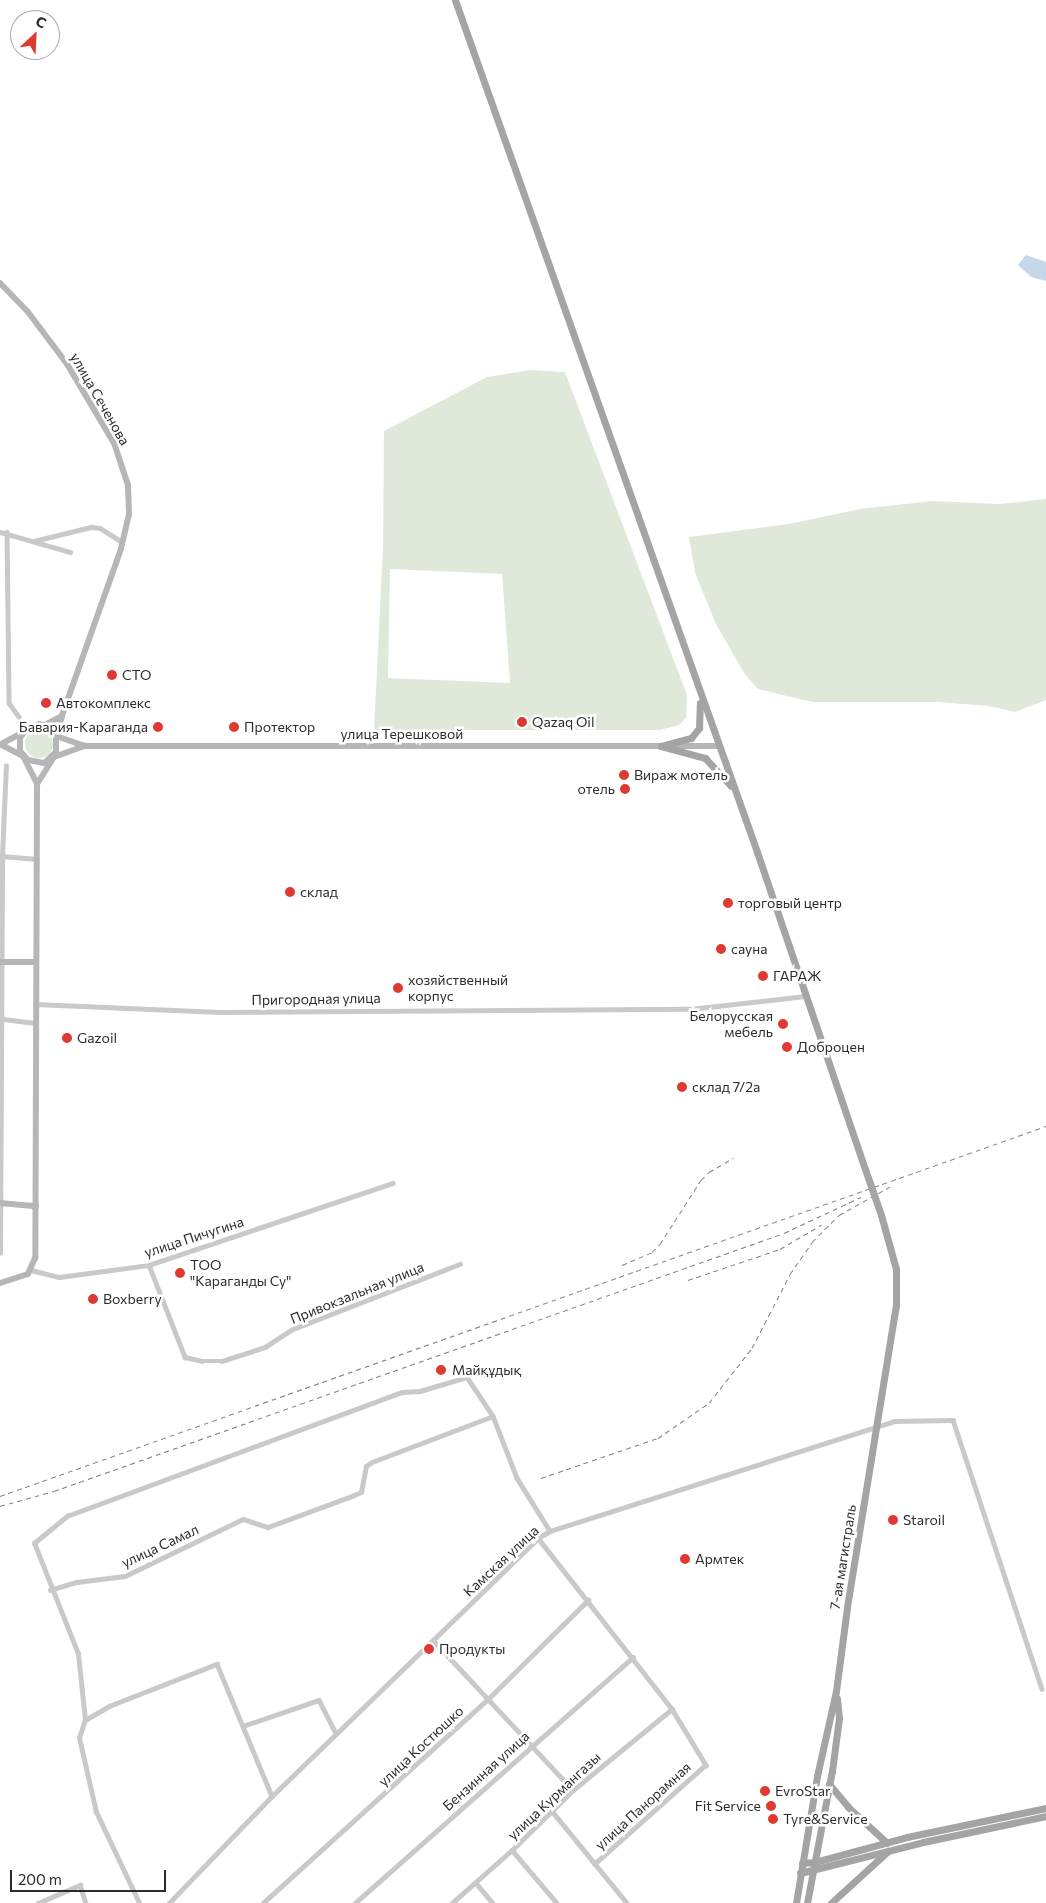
<!DOCTYPE html>
<meta charset="utf-8">
<style>
body{margin:0}
#map{position:relative;width:1046px;height:1903px;overflow:hidden;background:#fff;font-family:Commissioner,sans-serif}
div>[style]{position:absolute}
.green>*{inset:0;background:#e0e9d9}
.round{border-radius:50%}
.water>*{inset:0;background:#c5d7e9}
.street>*{height:4.5px;margin:-2.25px;padding:0 2.25px;transform-origin:2.25px;border-radius:2.25px;background:#c9c9c9}
.secondary>*{height:6px;margin:-3px;padding:0 3px;transform-origin:3px;border-radius:3px;background:#b6b6b6}
.primary>*{height:7px;margin:-3.5px;padding:0 3.5px;transform-origin:3.5px;border-radius:3.5px;background:#a4a4a4}
.rail>*{height:1px;margin-top:-0.5px;transform-origin:0;background:repeating-linear-gradient(90deg,#818181 0 5px,transparent 0 9px)}
.primary-bridge>*{height:7px;margin:-3.5px;padding:0 3.5px;transform-origin:3.5px;border-radius:3.5px;background:#a4a4a4}
.dots>*{width:14px;height:14px;translate:-50% -50%;box-sizing:border-box;border:2px solid #fff;border-radius:50%}
span{translate:-50% -50%;white-space:nowrap;text-align:center;line-height:1.15;-webkit-text-stroke:5px #fff;paint-order:stroke}
.street-label{font-size:14px;color:#2c2c2c}
.poi-label{font-size:14px;color:#2c2c2c}
.left{translate:0 -50%;text-align:left}
.right{translate:-100% -50%;text-align:right}
.north{position:absolute;left:10px;top:10px;width:50px;height:50px;box-sizing:border-box;background:#fff;border:1px solid #ababab;border-radius:50%;rotate:25deg;font-size:14px;font-weight:700;line-height:20px;text-align:center;color:#2c2c2c}
.north::after{content:'';display:block;margin:auto;width:18px;height:22px;background:#df3a31;clip-path:polygon(50% 0,100% 100%,50% 72%,0 100%)}
.scale{position:absolute;left:10px;top:1870px;width:156px;height:22px;box-sizing:border-box;border:2px solid #2c2c2c;border-top:0;padding-left:6px;font-size:15px;line-height:18px;white-space:nowrap;color:#2c2c2c;-webkit-text-stroke:4px #fff;paint-order:stroke}
</style>
<div id="map">
<div class="green">
<i style="clip-path:polygon(evenodd,530px 370px,565px 372px,687px 695px,686px 718px,679px 725px,660px 730px,374px 730px,383px 549px,384px 431px,487px 377px,530px 370px,390px 569px,502px 574px,510px 683px,388px 678px,390px 569px)"></i>
<i style="clip-path:polygon(1046px 499px,1046px 700px,1015px 712px,989px 706px,938px 702px,812px 702px,758px 689px,744px 673px,716px 624px,695px 573px,689px 537px,789px 524px,860px 509px,932px 501px,999px 504px)"></i>
<i class="round" style="left:25px;top:730px;width:28px;height:28px"></i>
</div>
<div class="water">
<i style="clip-path:polygon(1026px 255px,1046px 262px,1046px 281px,1031px 277px,1018px 265px)"></i>
</div>
<div class="street">
<i style="left:0;top:532px;width:73px;rotate:15.9deg"></i>
<i style="left:7px;top:532px;width:171px;rotate:89.3deg"></i>
<i style="left:9px;top:703px;width:31px;rotate:54deg"></i>
<i style="left:34px;top:541px;width:59px;rotate:-13.8deg"></i>
<i style="left:91px;top:527px;width:9px;rotate:6deg"></i>
<i style="left:100px;top:528px;width:26px;rotate:32deg"></i>
<i style="left:2px;top:856px;width:35px;rotate:5deg"></i>
<i style="left:35px;top:1004px;width:185px;rotate:2.5deg"></i>
<i style="left:220px;top:1012px;width:470px;rotate:-0.4deg"></i>
<i style="left:690px;top:1009px;width:116px;rotate:-6.4deg"></i>
<i style="left:3px;top:1019px;width:32px;rotate:7deg"></i>
<i style="left:0;top:1253px;width:397px;rotate:-89.7deg"></i>
<i style="left:2px;top:856px;width:90px;rotate:-87.5deg"></i>
<i style="left:149px;top:1265px;width:99px;rotate:68.6deg"></i>
<i style="left:185px;top:1357px;width:17px;rotate:13deg"></i>
<i style="left:202px;top:1361px;width:20px"></i>
<i style="left:222px;top:1361px;width:45px;rotate:-18deg"></i>
<i style="left:265px;top:1347px;width:33px;rotate:-33deg"></i>
<i style="left:293px;top:1329px;width:179px;rotate:-21.3deg"></i>
<i style="left:31px;top:1270px;width:29px;rotate:14deg"></i>
<i style="left:59px;top:1277px;width:91px;rotate:-7.6deg"></i>
<i style="left:149px;top:1265px;width:257px;rotate:-18.6deg"></i>
<i style="left:538px;top:1538px;width:217px;rotate:51.9deg"></i>
<i style="left:672px;top:1709px;width:66px;rotate:58.7deg"></i>
<i style="left:706px;top:1765px;width:149px;rotate:138.3deg"></i>
<i style="left:50px;top:1590px;width:28px;rotate:-17deg"></i>
<i style="left:77px;top:1582px;width:48px;rotate:-7.1deg"></i>
<i style="left:125px;top:1576px;width:131px;rotate:-25.8deg"></i>
<i style="left:243px;top:1519px;width:26px;rotate:18deg"></i>
<i style="left:268px;top:1527px;width:90px;rotate:-20.3deg"></i>
<i style="left:352px;top:1496px;width:10px;rotate:-24deg"></i>
<i style="left:361px;top:1492px;width:26px;rotate:-79deg"></i>
<i style="left:366px;top:1466px;width:7px;rotate:-34deg"></i>
<i style="left:372px;top:1462px;width:129px;rotate:-20.8deg"></i>
<i style="left:493px;top:1416px;width:66px;rotate:68.8deg"></i>
<i style="left:517px;top:1478px;width:62px;rotate:58.1deg"></i>
<i style="left:434px;top:1641px;width:204px;rotate:47deg"></i>
<i style="left:85px;top:1720px;width:28px;rotate:-30deg"></i>
<i style="left:109px;top:1706px;width:116px;rotate:-21.3deg"></i>
<i style="left:217px;top:1664px;width:143px;rotate:67.4deg"></i>
<i style="left:243px;top:1726px;width:80px;rotate:-18.9deg"></i>
<i style="left:319px;top:1700px;width:38px;rotate:63deg"></i>
<i style="left:552px;top:1811px;width:119px;rotate:50.8deg"></i>
<i style="left:512px;top:1850px;width:70px;rotate:49.7deg"></i>
<i style="left:476px;top:1883px;width:26px;rotate:50deg"></i>
<i style="left:38px;top:1903px;width:46px;rotate:-23.2deg"></i>
<i style="left:80px;top:1885px;width:19px;rotate:72deg"></i>
<i style="left:139px;top:1903px;width:101px;rotate:-115.3deg"></i>
<i style="left:96px;top:1812px;width:76px;rotate:-102.9deg"></i>
<i style="left:79px;top:1738px;width:19px;rotate:-72deg"></i>
<i style="left:85px;top:1720px;width:66px;rotate:-96.1deg"></i>
<i style="left:78px;top:1654px;width:119px;rotate:-111.6deg"></i>
<i style="left:34px;top:1543px;width:43px;rotate:-39.3deg"></i>
<i style="left:67px;top:1516px;width:357px;rotate:-20.3deg"></i>
<i style="left:402px;top:1392px;width:18px;rotate:-3deg"></i>
<i style="left:420px;top:1391px;width:49px;rotate:-16.6deg"></i>
<i style="left:467px;top:1377px;width:47px;rotate:56.3deg"></i>
<i style="left:169px;top:1903px;width:149px;rotate:-46.1deg"></i>
<i style="left:272px;top:1796px;width:371px;rotate:-44.1deg"></i>
<i style="left:538px;top:1538px;width:14px;rotate:-30deg"></i>
<i style="left:550px;top:1531px;width:361px;rotate:-17.7deg"></i>
<i style="left:894px;top:1421px;width:59px;rotate:-1deg"></i>
<i style="left:953px;top:1420px;width:283px;rotate:71.7deg"></i>
<i style="left:263px;top:1903px;width:304px;rotate:-42.2deg"></i>
<i style="left:488px;top:1699px;width:141px;rotate:-44.7deg"></i>
<i style="left:355px;top:1903px;width:371px;rotate:-41.5deg"></i>
<i style="left:452px;top:1903px;width:80px;rotate:-41.5deg"></i>
<i style="left:512px;top:1850px;width:86px;rotate:-44.5deg"></i>
<i style="left:573px;top:1790px;width:128px;rotate:-39.3deg"></i>
</div>
<div class="secondary">
<i style="left:0;top:283px;width:40px;rotate:46deg"></i>
<i style="left:28px;top:312px;width:65px;rotate:53.1deg"></i>
<i style="left:67px;top:364px;width:92px;rotate:59.3deg"></i>
<i style="left:114px;top:443px;width:44px;rotate:71.6deg"></i>
<i style="left:128px;top:485px;width:29px;rotate:88deg"></i>
<i style="left:129px;top:514px;width:36px;rotate:103deg"></i>
<i style="left:121px;top:549px;width:177px;rotate:109.5deg"></i>
<i style="left:62px;top:716px;width:21px;rotate:107deg"></i>
<i style="left:56px;top:736px;width:16px;rotate:90deg"></i>
<i style="left:56px;top:752px;width:16px;rotate:137deg"></i>
<i style="left:44px;top:763px;width:16px;rotate:-169deg"></i>
<i style="left:28px;top:760px;width:12px;rotate:-132deg"></i>
<i style="left:20px;top:751px;width:13px;rotate:-90deg"></i>
<i style="left:20px;top:738px;width:12px;rotate:-55deg"></i>
<i style="left:27px;top:728px;width:13px;rotate:-18deg"></i>
<i style="left:39px;top:724px;width:12px;rotate:20deg"></i>
<i style="left:50px;top:728px;width:10px;rotate:53deg"></i>
<i style="left:56px;top:736px;width:31px;rotate:19deg"></i>
<i style="left:85px;top:746px;width:634px"></i>
<i style="left:45px;top:725px;width:19px;rotate:-28deg"></i>
<i style="left:0;top:744px;width:26px;rotate:28deg"></i>
<i style="left:23px;top:756px;width:31px;rotate:63deg"></i>
<i style="left:37px;top:784px;width:474px;rotate:90.2deg"></i>
<i style="left:35px;top:1258px;width:17px;rotate:114deg"></i>
<i style="left:28px;top:1274px;width:29px;rotate:162deg"></i>
<i style="left:1px;top:744px;width:24px;rotate:-28deg"></i>
<i style="left:37px;top:784px;width:32px;rotate:-58deg"></i>
<i style="left:54px;top:757px;width:33px;rotate:-20deg"></i>
<i style="left:0;top:962px;width:35px"></i>
<i style="left:0;top:1203px;width:36px;rotate:5deg"></i>
</div>
<div class="primary">
<i style="left:455px;top:0;width:904px;rotate:70.48deg"></i>
<i style="left:757px;top:852px;width:335px;rotate:71.2deg"></i>
<i style="left:661px;top:746px;width:46px;rotate:15.3deg"></i>
<i style="left:705px;top:758px;width:38px;rotate:47deg"></i>
<i style="left:661px;top:746px;width:31px;rotate:-15deg"></i>
<i style="left:691px;top:738px;width:13px;rotate:-51deg"></i>
<i style="left:699px;top:728px;width:25px;rotate:-88deg"></i>
<i style="left:829px;top:1784px;width:30px;rotate:50deg"></i>
<i style="left:848px;top:1807px;width:53px;rotate:42.7deg"></i>
<i style="left:802px;top:1863px;width:13px;rotate:-4deg"></i>
<i style="left:815px;top:1862px;width:95px;rotate:-15.2deg"></i>
<i style="left:907px;top:1837px;width:142px;rotate:-11.8deg"></i>
<i style="left:800px;top:1873px;width:127px;rotate:-14.1deg"></i>
<i style="left:923px;top:1842px;width:126px;rotate:-11.9deg"></i>
<i style="left:796px;top:1903px;width:129px;rotate:-80.6deg"></i>
<i style="left:817px;top:1776px;width:87px;rotate:-77.4deg"></i>
<i style="left:836px;top:1691px;width:85px;rotate:-82.5deg"></i>
<i style="left:847px;top:1607px;width:305px;rotate:-80.8deg"></i>
<i style="left:896px;top:1306px;width:37px;rotate:-90deg"></i>
<i style="left:896px;top:1269px;width:56px;rotate:-105.5deg"></i>
<i style="left:807px;top:1903px;width:134px;rotate:-79.3deg"></i>
<i style="left:832px;top:1771px;width:53px;rotate:-82.5deg"></i>
<i style="left:839px;top:1718px;width:20px;rotate:-96deg"></i>
<i style="left:831px;top:1903px;width:77px;rotate:-42.4deg"></i>
</div>
<div class="rail">
<i style="left:622px;top:1265px;width:33px;rotate:-23deg"></i>
<i style="left:652px;top:1252px;width:11px;rotate:-45deg"></i>
<i style="left:660px;top:1244px;width:76px;rotate:-57.4deg"></i>
<i style="left:701px;top:1180px;width:11px;rotate:-45deg"></i>
<i style="left:709px;top:1172px;width:28px;rotate:-30deg"></i>
<i style="left:688px;top:1280px;width:97px;rotate:-18.6deg"></i>
<i style="left:780px;top:1249px;width:48px;rotate:-30.3deg"></i>
<i style="left:541px;top:1478px;width:124px;rotate:-18.9deg"></i>
<i style="left:658px;top:1438px;width:62px;rotate:-34.5deg"></i>
<i style="left:709px;top:1403px;width:70px;rotate:-52deg"></i>
<i style="left:752px;top:1348px;width:83px;rotate:-62.8deg"></i>
<i style="left:790px;top:1274px;width:39px;rotate:-55deg"></i>
<i style="left:812px;top:1242px;width:38px;rotate:-45deg"></i>
<i style="left:839px;top:1215px;width:60px;rotate:-29.1deg"></i>
<i style="left:0;top:1496px;width:1110px;rotate:-19.48deg"></i>
<i style="left:0;top:1506px;width:56px;rotate:-15.5deg"></i>
<i style="left:54px;top:1491px;width:774px;rotate:-19.46deg"></i>
<i style="left:784px;top:1233px;width:85px;rotate:-25.1deg"></i>
</div>
<div class="primary-bridge">
<i style="left:865px;top:1169px;width:49px;rotate:70.8deg"></i>
</div>
<div class="dots">
<i style="left:112px;top:675px;background:#df3a31"></i>
<i style="left:46px;top:703px;background:#df3a31"></i>
<i style="left:522px;top:722px;background:#df3a31"></i>
<i style="left:158px;top:727px;background:#df3a31"></i>
<i style="left:234px;top:727px;background:#df3a31"></i>
<i style="left:624px;top:775px;background:#df3a31"></i>
<i style="left:625px;top:789px;background:#df3a31"></i>
<i style="left:290px;top:892px;background:#df3a31"></i>
<i style="left:728px;top:903px;background:#df3a31"></i>
<i style="left:721px;top:949px;background:#df3a31"></i>
<i style="left:763px;top:976px;background:#df3a31"></i>
<i style="left:398px;top:988px;background:#df3a31"></i>
<i style="left:783px;top:1024px;background:#df3a31"></i>
<i style="left:67px;top:1038px;background:#df3a31"></i>
<i style="left:787px;top:1047px;background:#df3a31"></i>
<i style="left:682px;top:1087px;background:#df3a31"></i>
<i style="left:180px;top:1273px;background:#df3a31"></i>
<i style="left:93px;top:1299px;background:#df3a31"></i>
<i style="left:441px;top:1370px;background:#df3a31"></i>
<i style="left:893px;top:1520px;background:#df3a31"></i>
<i style="left:685px;top:1559px;background:#df3a31"></i>
<i style="left:429px;top:1649px;background:#df3a31"></i>
<i style="left:765px;top:1791px;background:#df3a31"></i>
<i style="left:771px;top:1806px;background:#df3a31"></i>
<i style="left:773px;top:1819px;background:#df3a31"></i>
</div>
<div class="street-label">
<span style="left:100px;top:399px;rotate:60deg">улица Сеченова</span>
<span style="left:402px;top:734px">улица Терешковой</span>
<span style="left:316px;top:999px;rotate:-1deg">Пригородная улица</span>
<span style="left:194px;top:1237px;rotate:-18deg">улица Пичугина</span>
<span style="left:357px;top:1293px;rotate:-22deg">Привокзальная улица</span>
<span style="left:160px;top:1546px;rotate:-25deg">улица Самал</span>
<span style="left:843px;top:1557px;rotate:-81deg">7-ая магистраль</span>
<span style="left:501px;top:1561px;rotate:-43deg">Камская улица</span>
<span style="left:421px;top:1746px;rotate:-43deg">улица Костюшко</span>
<span style="left:486px;top:1771px;rotate:-42deg">Бензинная улица</span>
<span style="left:554px;top:1796px;rotate:-43deg">улица Курмангазы</span>
<span style="left:643px;top:1806px;rotate:-42deg">улица Панорамная</span>
</div>
<div class="poi-label">
<span class="left" style="left:122px;top:675px">СТО</span>
<span class="left" style="left:56px;top:703px">Автокомплекс</span>
<span class="left" style="left:532px;top:722px">Qazaq Oil</span>
<span class="right" style="left:148px;top:727px">Бавария-Караганда</span>
<span class="left" style="left:244px;top:727px">Протектор</span>
<span class="left" style="left:634px;top:775px">Вираж мотель</span>
<span class="right" style="left:615px;top:789px">отель</span>
<span class="left" style="left:300px;top:892px">склад</span>
<span class="left" style="left:738px;top:903px">торговый центр</span>
<span class="left" style="left:731px;top:949px">сауна</span>
<span class="left" style="left:773px;top:976px">ГАРАЖ</span>
<span class="left" style="left:408px;top:988px">хозяйственный<br>корпус</span>
<span class="right" style="left:773px;top:1024px">Белорусская<br>мебель</span>
<span class="left" style="left:77px;top:1038px">Gazoil</span>
<span class="left" style="left:797px;top:1047px">Доброцен</span>
<span class="left" style="left:692px;top:1087px">склад 7/2а</span>
<span class="left" style="left:190px;top:1273px">ТОО<br>"Караганды Су"</span>
<span class="left" style="left:103px;top:1299px">Boxberry</span>
<span class="left" style="left:452px;top:1370px">Майқұдық</span>
<span class="left" style="left:903px;top:1520px">Staroil</span>
<span class="left" style="left:695px;top:1559px">Армтек</span>
<span class="left" style="left:439px;top:1649px">Продукты</span>
<span class="left" style="left:775px;top:1791px">EvroStar</span>
<span class="right" style="left:761px;top:1806px">Fit Service</span>
<span class="left" style="left:783px;top:1819px">Tyre&amp;Service</span>
</div>
<div class="north">С</div>
<div class="scale">200 m</div>
</div>
